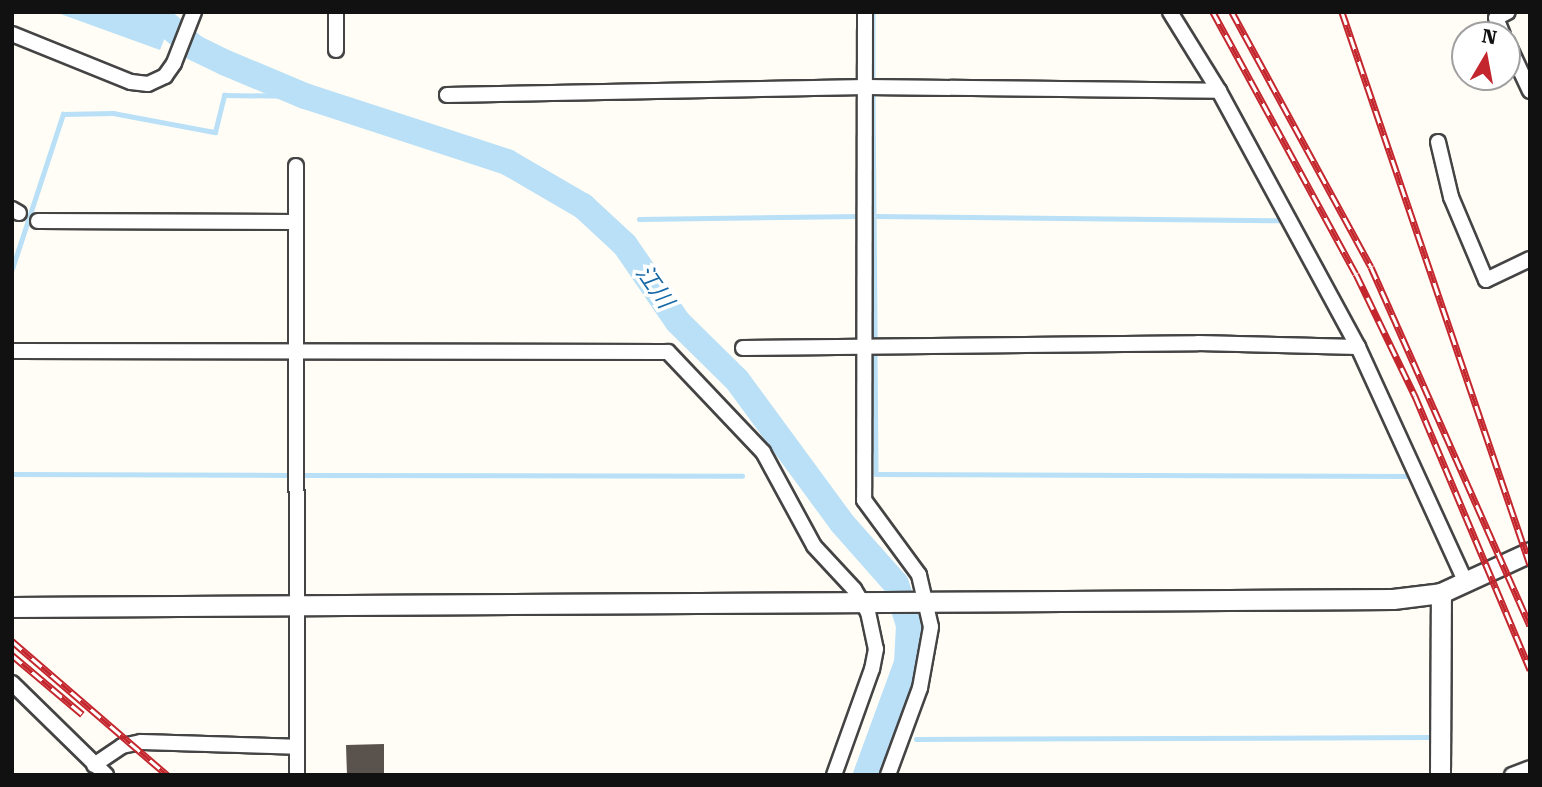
<!DOCTYPE html>
<meta charset="utf-8">
<style>
body{margin:0}
#map{position:relative;width:1542px;height:787px;overflow:hidden;background:#fffdf5;font-family:"Roboto Serif","Noto Sans JP",serif}
div>[style]{position:absolute}
.water>*{inset:0;background:#b9e0f7}
.stream>*{height:4.5px;margin:-2.25px;padding:0 2.25px;transform-origin:2.25px;border-radius:2.25px;background:#b9e0f7}
.river>*{height:26px;margin:-13px;padding:0 13px;transform-origin:13px;border-radius:13px;background:#b9e0f7}
.building>*{inset:0;background:#5a524d}
.roads{filter:drop-shadow(2px 0 #444) drop-shadow(-2px 0 #444) drop-shadow(0 2px #444) drop-shadow(0 -2px #444)}
.minor>*{height:14px;margin:-7px;padding:0 7px;transform-origin:7px;border-radius:7px;background:#fff}
.tertiary>*{height:19px;margin:-9.5px;padding:0 9.5px;transform-origin:9.5px;border-radius:9.5px;background:#fff}
.rail>*{height:7px;margin-top:-3.5px;transform-origin:0;background:repeating-linear-gradient(90deg,#fff 0 13px,#c4262e 0 26px);box-sizing:border-box;border-block:2px solid #c4262e}
span{translate:-50% -50%;white-space:nowrap;text-align:center;line-height:1.15;-webkit-text-stroke:7px #fff;paint-order:stroke}
.water-label{font-size:23px;color:#1768a6;font-style:italic}
.frame{position:absolute;inset:0;border:14px solid #111;pointer-events:none}
.north{position:absolute;left:1451px;top:21px;width:70px;height:70px;box-sizing:border-box;background:#fff;border:2px solid #a0a0a0;border-radius:50%;rotate:10deg;font-size:19px;font-weight:700;line-height:28px;text-align:center;color:#111}
.north::after{content:'';display:block;margin:auto;width:24px;height:32px;background:#c4262e;clip-path:polygon(50% 0,100% 100%,50% 72%,0 100%)}
</style>
<div id="map">
<div class="water">
<i style="clip-path:polygon(55px 12px,175px 12px,160px 50px)"></i>
</div>
<div class="stream">
<i style="left:873px;top:12px;width:66px;rotate:90deg"></i>
<i style="left:873px;top:95px;width:246px;rotate:89.5deg"></i>
<i style="left:874px;top:216px;width:409px;rotate:0.6deg"></i>
<i style="left:639px;top:219px;width:221px;rotate:-0.8deg"></i>
<i style="left:12px;top:269px;width:163px;rotate:-71.8deg"></i>
<i style="left:63px;top:114px;width:50px;rotate:-1.1deg"></i>
<i style="left:113px;top:113px;width:104px;rotate:10.6deg"></i>
<i style="left:215px;top:132px;width:38px;rotate:-76deg"></i>
<i style="left:224px;top:95px;width:81px;rotate:0.7deg"></i>
<i style="left:875px;top:352px;width:122px;rotate:89.5deg"></i>
<i style="left:876px;top:474px;width:535px;rotate:0.21deg"></i>
<i style="left:12px;top:474px;width:275px;rotate:0.2deg"></i>
<i style="left:301px;top:475px;width:441px;rotate:0.1deg"></i>
<i style="left:916px;top:739px;width:514px;rotate:-0.22deg"></i>
</div>
<div class="river">
<i style="left:152px;top:12px;width:56px;rotate:39.9deg"></i>
<i style="left:195px;top:48px;width:34px;rotate:26deg"></i>
<i style="left:226px;top:63px;width:86px;rotate:22.7deg"></i>
<i style="left:305px;top:96px;width:213px;rotate:18.1deg"></i>
<i style="left:507px;top:162px;width:88px;rotate:30.1deg"></i>
<i style="left:583px;top:206px;width:57px;rotate:42.9deg"></i>
<i style="left:625px;top:245px;width:93px;rotate:55.5deg"></i>
<i style="left:678px;top:322px;width:83px;rotate:44.5deg"></i>
<i style="left:737px;top:380px;width:177px;rotate:53.7deg"></i>
<i style="left:842px;top:523px;width:81px;rotate:48.5deg"></i>
<i style="left:896px;top:584px;width:43px;rotate:72.4deg"></i>
<i style="left:909px;top:625px;width:38px;rotate:93deg"></i>
<i style="left:907px;top:663px;width:119px;rotate:110.1deg"></i>
</div>
<div class="building">
<i style="clip-path:polygon(384px 744px,384px 775px,347px 775px,346px 745px)"></i>
</div>
<div class="roads">
<div class="minor">
<i style="left:865px;top:12px;width:488px;rotate:90.1deg"></i>
<i style="left:864px;top:500px;width:93px;rotate:53.7deg"></i>
<i style="left:919px;top:575px;width:53px;rotate:77deg"></i>
<i style="left:931px;top:627px;width:62px;rotate:100.2deg"></i>
<i style="left:920px;top:688px;width:93px;rotate:110.2deg"></i>
<i style="left:1170px;top:12px;width:93px;rotate:58.2deg"></i>
<i style="left:1219px;top:91px;width:291px;rotate:61.5deg"></i>
<i style="left:1358px;top:347px;width:260px;rotate:65.4deg"></i>
<i style="left:12px;top:34px;width:128px;rotate:22deg"></i>
<i style="left:131px;top:82px;width:17px;rotate:7deg"></i>
<i style="left:148px;top:84px;width:19px;rotate:-25deg"></i>
<i style="left:165px;top:76px;width:16px;rotate:-55deg"></i>
<i style="left:174px;top:63px;width:55px;rotate:-68.6deg"></i>
<i style="left:1503px;top:35px;width:18px;rotate:-112deg"></i>
<i style="left:1496px;top:18px;width:13px;rotate:-27deg"></i>
<i style="left:1507px;top:42px;width:54px;rotate:64.9deg"></i>
<i style="left:336px;top:50px;width:38px;rotate:-90deg"></i>
<i style="left:447px;top:95px;width:419px;rotate:-1.1deg"></i>
<i style="left:866px;top:87px;width:353px;rotate:0.6deg"></i>
<i style="left:1438px;top:142px;width:57px;rotate:76.7deg"></i>
<i style="left:1451px;top:197px;width:90px;rotate:67.1deg"></i>
<i style="left:1486px;top:280px;width:49px;rotate:-25.5deg"></i>
<i style="left:296px;top:166px;width:609px;rotate:89.91deg"></i>
<i style="left:12px;top:209px;width:8px;rotate:30deg"></i>
<i style="left:38px;top:221px;width:258px;rotate:0.2deg"></i>
<i style="left:743px;top:348px;width:455px;rotate:-0.6deg"></i>
<i style="left:1198px;top:343px;width:160px;rotate:1.4deg"></i>
<i style="left:12px;top:351px;width:656px;rotate:0.09deg"></i>
<i style="left:668px;top:352px;width:138px;rotate:46.5deg"></i>
<i style="left:763px;top:452px;width:107px;rotate:61.5deg"></i>
<i style="left:814px;top:546px;width:59px;rotate:47.1deg"></i>
<i style="left:854px;top:589px;width:27px;rotate:59deg"></i>
<i style="left:868px;top:612px;width:38px;rotate:78deg"></i>
<i style="left:876px;top:649px;width:20px;rotate:101deg"></i>
<i style="left:872px;top:669px;width:113px;rotate:109.7deg"></i>
<i style="left:12px;top:683px;width:132px;rotate:44.4deg"></i>
<i style="left:94px;top:765px;width:34px;rotate:-34deg"></i>
<i style="left:122px;top:746px;width:19px;rotate:-12deg"></i>
<i style="left:141px;top:742px;width:156px;rotate:1.8deg"></i>
<i style="left:1512px;top:775px;width:19px;rotate:-21deg"></i>
</div>
<div class="tertiary">
<i style="left:12px;top:607px;width:1381px;rotate:-0.33deg"></i>
<i style="left:1393px;top:599px;width:48px;rotate:-7.1deg"></i>
<i style="left:1441px;top:593px;width:98px;rotate:-24.7deg"></i>
<i style="left:1440px;top:775px;width:182px;rotate:-89.7deg"></i>
</div>
</div>
<div class="rail">
<i style="left:1213px;top:12px;width:298px;rotate:61.4deg"></i>
<i style="left:1356px;top:274px;width:136px;rotate:64.2deg"></i>
<i style="left:1415px;top:396px;width:297px;rotate:67.2deg"></i>
<i style="left:1232px;top:12px;width:290px;rotate:61.4deg"></i>
<i style="left:1371px;top:267px;width:392px;rotate:66.1deg"></i>
<i style="left:1342px;top:12px;width:584px;rotate:71.22deg"></i>
<i style="left:12px;top:641px;width:205px;rotate:40.8deg"></i>
<i style="left:12px;top:655px;width:92px;rotate:40.1deg"></i>
</div>
<div class="water-label">
<span style="left:654px;top:287px;rotate:55deg">江川</span>
</div>
<div class="frame"></div>
<div class="north">N</div>
</div>
